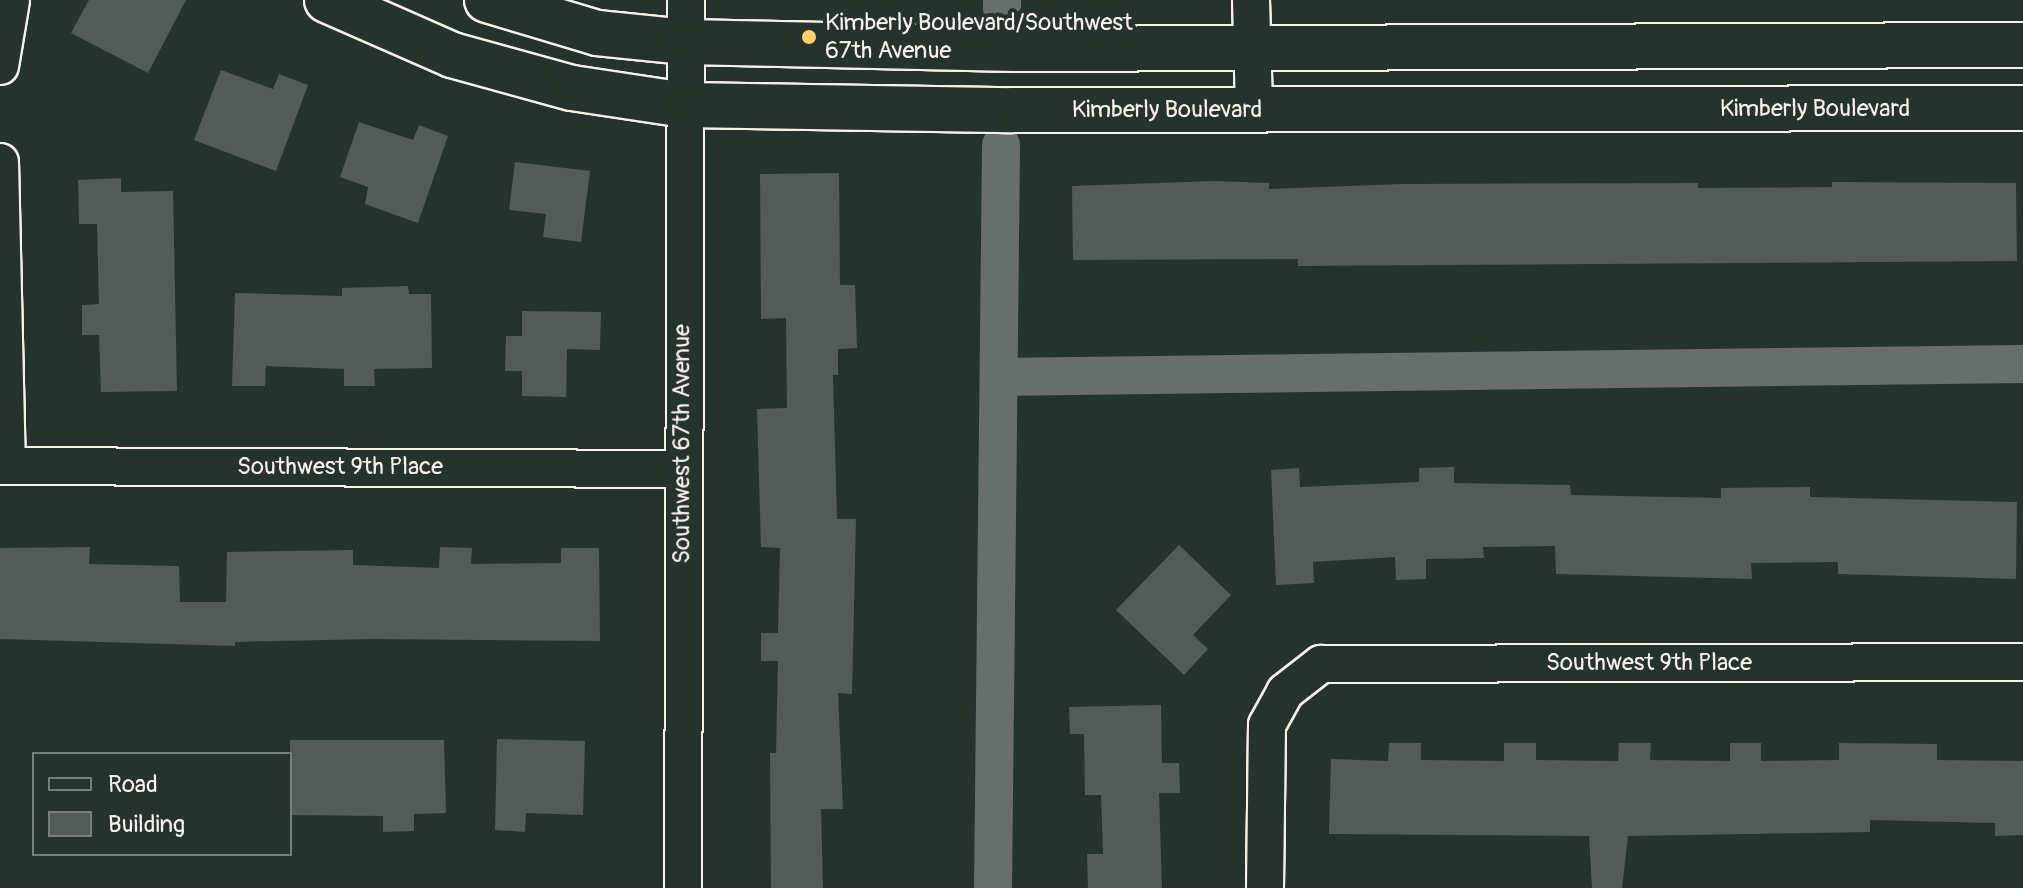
<!DOCTYPE html>
<style>
body{margin:0}
#map{position:relative;width:2023px;height:888px;overflow:hidden;background:#26332d;font-family:Pangolin,sans-serif}
div>[style]{position:absolute}
.canal>*{height:38px;margin:-19px;padding:0 19px;transform-origin:19px;border-radius:19px;background:#676f68}
.building>*{inset:0;background:#525c55}
.roads{filter:drop-shadow(2px 0 #f4f1e8) drop-shadow(-2px 0 #f4f1e8) drop-shadow(0 2px #f4f1e8) drop-shadow(0 -2px #f4f1e8)}
.minor>*{height:36px;margin:-18px;padding:0 18px;transform-origin:18px;border-radius:18px;background:#26332d}
.tertiary>*{height:44px;margin:-22px;padding:0 22px;transform-origin:22px;border-radius:22px;background:#26332d}
.dots>*{width:22px;height:22px;translate:-50% -50%;box-sizing:border-box;border:4px solid #26332d;border-radius:50%}
span{translate:-50% -50%;white-space:nowrap;text-align:center;line-height:1.15;-webkit-text-stroke:8px #26332d;paint-order:stroke}
.poi-label{font-size:24px;color:#f4f1e8}
.left{translate:0 -50%;text-align:left}
.street-label{font-size:24px;color:#f4f1e8}
.legend{position:absolute;left:32px;top:752px;width:260px;height:104px;box-sizing:border-box;background:#26332d;border:2px solid #787f78;margin:0;padding:10px 14px;list-style:none;font-size:24px;color:#f4f1e8}
.legend li{display:flex;align-items:center;gap:16px;height:40px}
.legend b{width:40px;border:2px solid #787f78}
</style>
<div id="map">
<div class="canal">
<i style="left:1002px;top:8px;width:8px;rotate:-90deg"></i>
<i style="left:1000px;top:377px;width:1023px;rotate:-0.73deg"></i>
<i style="left:993px;top:888px;width:743px;rotate:-89.38deg"></i>
</div>
<div class="building">
<i style="clip-path:polygon(89px 0,186px 0,148px 73px,71px 33px)"></i>
<i style="clip-path:polygon(221px 70px,273px 89px,279px 74px,308px 85px,276px 171px,194px 140px)"></i>
<i style="clip-path:polygon(359px 122px,413px 140px,419px 125px,448px 136px,418px 223px,365px 204px,368px 187px,340px 177px)"></i>
<i style="clip-path:polygon(515px 162px,590px 171px,581px 242px,543px 237px,546px 214px,509px 210px)"></i>
<i style="clip-path:polygon(839px 173px,840px 285px,855px 285px,857px 348px,838px 349px,838px 375px,833px 375px,837px 519px,856px 519px,852px 694px,838px 693px,843px 809px,821px 809px,823px 888px,771px 888px,770px 753px,776px 753px,778px 661px,761px 661px,761px 633px,778px 633px,780px 548px,761px 547px,757px 409px,787px 408px,786px 318px,761px 319px,760px 174px)"></i>
<i style="clip-path:polygon(121px 178px,121px 192px,173px 191px,177px 391px,101px 392px,99px 335px,82px 335px,82px 305px,99px 304px,97px 224px,79px 224px,78px 180px)"></i>
<i style="clip-path:polygon(1215px 181px,1269px 183px,1269px 189px,1402px 184px,1698px 183px,1698px 188px,1832px 187px,1832px 182px,2016px 183px,2017px 261px,1298px 266px,1298px 259px,1073px 260px,1072px 186px)"></i>
<i style="clip-path:polygon(408px 286px,409px 294px,431px 294px,432px 368px,374px 369px,375px 386px,344px 386px,344px 369px,266px 366px,265px 386px,232px 386px,235px 293px,342px 296px,342px 288px)"></i>
<i style="clip-path:polygon(522px 311px,601px 312px,600px 350px,567px 349px,566px 397px,522px 396px,522px 371px,505px 371px,506px 336px,522px 336px)"></i>
<i style="clip-path:polygon(1454px 467px,1454px 483px,1570px 485px,1571px 495px,1721px 498px,1721px 488px,1810px 487px,1810px 497px,2017px 502px,2016px 579px,1838px 574px,1838px 562px,1751px 563px,1752px 579px,1556px 574px,1555px 546px,1483px 547px,1484px 558px,1426px 559px,1426px 579px,1396px 580px,1395px 557px,1313px 562px,1314px 583px,1276px 585px,1271px 470px,1299px 468px,1300px 487px,1419px 482px,1419px 468px)"></i>
<i style="clip-path:polygon(1179px 545px,1231px 595px,1193px 635px,1208px 649px,1184px 675px,1116px 610px)"></i>
<i style="clip-path:polygon(90px 547px,89px 564px,179px 566px,180px 602px,226px 602px,227px 552px,353px 550px,353px 565px,439px 568px,440px 547px,472px 548px,471px 564px,561px 563px,561px 548px,599px 548px,600px 641px,372px 639px,235px 642px,235px 646px,0 639px,0 548px)"></i>
<i style="clip-path:polygon(1161px 705px,1162px 763px,1179px 763px,1180px 793px,1159px 793px,1162px 888px,1088px 888px,1087px 854px,1103px 854px,1101px 795px,1085px 795px,1084px 734px,1070px 734px,1069px 707px)"></i>
<i style="clip-path:polygon(497px 739px,585px 741px,583px 815px,526px 813px,525px 832px,495px 830px)"></i>
<i style="clip-path:polygon(290px 740px,444px 740px,446px 813px,414px 814px,414px 831px,383px 832px,383px 816px,290px 815px)"></i>
<i style="clip-path:polygon(1389px 743px,1421px 743px,1421px 760px,1504px 761px,1504px 743px,1536px 743px,1536px 760px,1618px 761px,1619px 743px,1651px 743px,1650px 760px,1730px 761px,1730px 743px,1761px 743px,1761px 761px,1839px 760px,1839px 743px,1937px 744px,1937px 760px,2023px 761px,2023px 835px,1995px 836px,1995px 823px,1870px 820px,1870px 832px,1628px 836px,1622px 888px,1592px 888px,1589px 836px,1329px 834px,1331px 759px,1388px 761px)"></i>
</div>
<div class="roads">
<div class="minor">
<i style="left:1251px;top:0;width:110px;rotate:88.4deg"></i>
<i style="left:0;top:66px;width:67px;rotate:-80.5deg"></i>
<i style="left:0;top:162px;width:304px;rotate:88.7deg"></i>
<i style="left:0;top:466px;width:680px;rotate:0.25deg"></i>
<i style="left:683px;top:888px;width:888px;rotate:-89.81deg"></i>
<i style="left:1265px;top:888px;width:163px;rotate:-89.3deg"></i>
<i style="left:1267px;top:725px;width:38px;rotate:-61deg"></i>
<i style="left:1285px;top:692px;width:46px;rotate:-37.9deg"></i>
<i style="left:1321px;top:664px;width:702px;rotate:-0.16deg"></i>
</div>
<div class="tertiary">
<i style="left:327px;top:0;width:137px;rotate:23.7deg"></i>
<i style="left:452px;top:55px;width:124px;rotate:15.4deg"></i>
<i style="left:572px;top:88px;width:114px;rotate:8.6deg"></i>
<i style="left:685px;top:105px;width:327px;rotate:0.9deg"></i>
<i style="left:1012px;top:110px;width:1011px;rotate:-0.11deg"></i>
<i style="left:487px;top:0;width:115px;rotate:16.7deg"></i>
<i style="left:597px;top:33px;width:89px;rotate:5.8deg"></i>
<i style="left:686px;top:42px;width:329px;rotate:1.2deg"></i>
<i style="left:1015px;top:49px;width:1008px;rotate:-0.23deg"></i>
</div>
</div>
<div class="dots">
<i style="left:809px;top:37px;background:#ffd166"></i>
</div>
<div class="poi-label">
<span class="left" style="left:825px;top:37px">Kimberly Boulevard/Southwest<br>67th Avenue</span>
</div>
<div class="street-label">
<span style="left:1815px;top:109px">Kimberly Boulevard</span>
<span style="left:1167px;top:110px">Kimberly Boulevard</span>
<span style="left:682px;top:444px;rotate:-90deg">Southwest 67th Avenue</span>
<span style="left:340px;top:467px">Southwest 9th Place</span>
<span style="left:1649px;top:663px">Southwest 9th Place</span>
</div>
<ul class="legend">
<li><b style="height:10px;background:#26332d"></b>Road</li>
<li><b style="height:22px;background:#525c55"></b>Building</li>
</ul>
</div>
